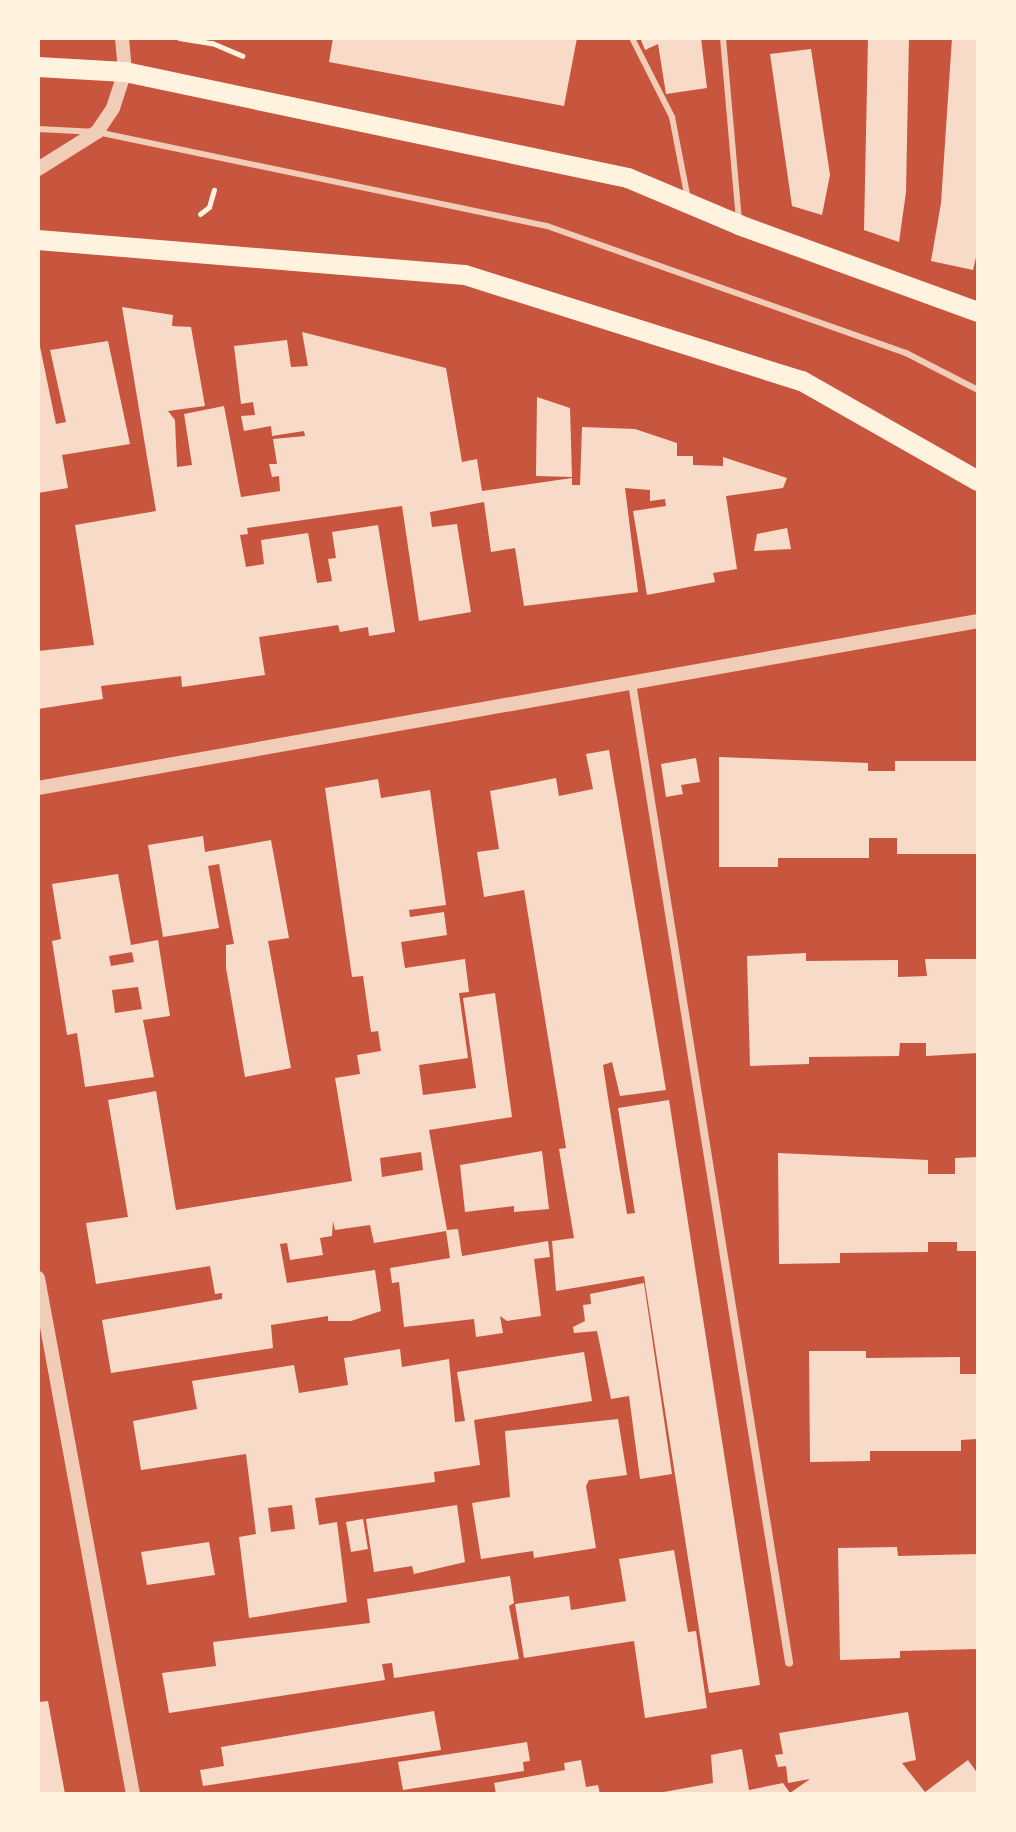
<!DOCTYPE html>
<style>
body{margin:0}
#map{position:relative;width:1016px;height:1832px;overflow:hidden;background:#c8553d;font-family:Quicksand,sans-serif}
div>[style]{position:absolute}
.building>*{inset:0;background:#f7dbc8}
.path>*{height:5px;margin:-2.5px;padding:0 2.5px;transform-origin:2.5px;border-radius:2.5px;background:#fff3e0}
.service>*{height:6px;margin:-3px;padding:0 3px;transform-origin:3px;border-radius:3px;background:#f1ccb7}
.minor>*{height:8px;margin:-4px;padding:0 4px;transform-origin:4px;border-radius:4px;background:#f1ccb7}
.tertiary>*{height:14px;margin:-7px;padding:0 7px;transform-origin:7px;border-radius:7px;background:#f1ccb7}
.primary>*{height:20px;margin:-10px;padding:0 10px;transform-origin:10px;border-radius:10px;background:#fff3e0}
span{translate:-50% -50%;white-space:nowrap;text-align:center;line-height:1.15;-webkit-text-stroke:8px #fff3e0;paint-order:stroke}
.frame{position:absolute;inset:0;border:40px solid #fff3e0;pointer-events:none}
</style>
<div id="map">
<div class="building">
<i style="clip-path:polygon(333px 38px,577px 38px,564px 106px,329px 62px)"></i>
<i style="clip-path:polygon(640px 38px,701px 38px,707px 88px,666px 94px,658px 44px,645px 50px)"></i>
<i style="clip-path:polygon(868px 38px,909px 38px,906px 192px,899px 242px,864px 230px)"></i>
<i style="clip-path:polygon(952px 38px,978px 38px,978px 249px,973px 270px,931px 261px,941px 203px)"></i>
<i style="clip-path:polygon(811px 49px,830px 175px,822px 215px,792px 206px,770px 54px)"></i>
<i style="clip-path:polygon(122px 307px,173px 315px,172px 326px,191px 327px,205px 406px,168px 411px,175px 420px,177px 467px,192px 465px,184px 414px,224px 406px,241px 497px,280px 491px,279px 476px,272px 477px,269px 464px,277px 464px,273px 439px,305px 436px,304px 431px,272px 436px,271px 426px,244px 431px,241px 416px,255px 415px,253px 402px,241px 404px,234px 346px,287px 340px,291px 367px,308px 366px,302px 332px,446px 368px,462px 462px,477px 459px,482px 491px,572px 478px,572px 485px,580px 485px,582px 427px,635px 429px,677px 443px,677px 456px,693px 456px,693px 465px,723px 466px,723px 457px,787px 478px,783px 488px,726px 496px,737px 569px,713px 573px,715px 582px,647px 595px,633px 511px,666px 506px,665px 499px,650px 501px,650px 490px,625px 488px,638px 592px,524px 606px,515px 548px,491px 552px,484px 502px,430px 512px,432px 527px,457px 524px,471px 612px,419px 621px,402px 506px,247px 528px,248px 534px,240px 535px,246px 567px,264px 564px,261px 540px,308px 533px,317px 583px,332px 581px,328px 559px,336px 558px,332px 532px,378px 525px,395px 632px,369px 636px,368px 627px,340px 632px,338px 625px,259px 637px,265px 675px,182px 687px,181px 676px,101px 686px,103px 699px,38px 709px,38px 651px,94px 645px,75px 525px,156px 511px)"></i>
<i style="clip-path:polygon(38px 337px,56px 424px,66px 422px,50px 350px,108px 341px,130px 444px,62px 455px,68px 488px,38px 493px)"></i>
<i style="clip-path:polygon(537px 397px,570px 408px,572px 477px,536px 476px)"></i>
<i style="clip-path:polygon(787px 528px,791px 549px,754px 551px,757px 534px)"></i>
<i style="clip-path:polygon(609px 750px,666px 1090px,620px 1096px,612px 1062px,603px 1065px,608px 1098px,627px 1214px,635px 1213px,618px 1108px,669px 1100px,760px 1685px,709px 1693px,644px 1276px,556px 1291px,552px 1241px,574px 1238px,559px 1149px,566px 1148px,524px 890px,484px 897px,477px 852px,499px 849px,490px 791px,556px 778px,559px 796px,593px 789px,586px 754px)"></i>
<i style="clip-path:polygon(719px 757px,868px 763px,868px 771px,895px 771px,895px 761px,978px 761px,978px 854px,897px 854px,897px 838px,869px 838px,869px 858px,778px 858px,778px 867px,719px 867px)"></i>
<i style="clip-path:polygon(696px 758px,700px 782px,681px 785px,683px 794px,666px 797px,661px 764px)"></i>
<i style="clip-path:polygon(evenodd,378px 779px,381px 798px,430px 790px,446px 905px,409px 910px,410px 917px,444px 912px,447px 935px,401px 942px,405px 968px,465px 959px,469px 992px,459px 993px,468px 1058px,419px 1065px,423px 1095px,476px 1088px,463px 998px,495px 993px,512px 1117px,429px 1130px,447px 1230px,458px 1229px,462px 1256px,548px 1241px,550px 1257px,534px 1259px,541px 1316px,507px 1321px,500px 1316px,503px 1333px,476px 1337px,474px 1319px,404px 1327px,399px 1282px,392px 1283px,390px 1268px,450px 1258px,446px 1231px,374px 1243px,370px 1225px,335px 1230px,333px 1221px,332px 1236px,320px 1238px,323px 1255px,290px 1260px,287px 1243px,280px 1244px,287px 1283px,375px 1270px,381px 1311px,351px 1321px,328px 1321px,328px 1316px,271px 1325px,273px 1348px,111px 1373px,102px 1320px,222px 1299px,222px 1293px,215px 1294px,210px 1266px,96px 1284px,86px 1223px,128px 1217px,108px 1100px,156px 1091px,176px 1210px,352px 1181px,335px 1078px,360px 1074px,357px 1055px,381px 1051px,378px 1031px,371px 1032px,363px 976px,352px 977px,325px 788px,378px 779px,421px 1152px,423px 1170px,382px 1177px,380px 1158px,421px 1152px)"></i>
<i style="clip-path:polygon(203px 836px,205px 852px,271px 840px,289px 938px,268px 941px,291px 1068px,245px 1077px,226px 968px,226px 945px,234px 944px,219px 864px,208px 866px,219px 928px,163px 937px,148px 845px)"></i>
<i style="clip-path:polygon(evenodd,118px 874px,131px 945px,158px 940px,170px 1016px,143px 1020px,154px 1077px,85px 1087px,77px 1033px,67px 1035px,52px 941px,61px 939px,52px 884px,118px 874px,132px 952px,134px 962px,111px 966px,109px 956px,132px 952px,118px 874px,138px 987px,142px 1009px,115px 1013px,112px 990px,138px 987px)"></i>
<i style="clip-path:polygon(806px 953px,806px 961px,898px 960px,898px 977px,927px 976px,925px 959px,978px 959px,978px 1053px,926px 1056px,926px 1043px,900px 1043px,899px 1056px,809px 1057px,809px 1064px,750px 1066px,747px 956px)"></i>
<i style="clip-path:polygon(542px 1151px,549px 1209px,514px 1212px,514px 1206px,465px 1212px,460px 1165px)"></i>
<i style="clip-path:polygon(778px 1153px,928px 1160px,928px 1174px,955px 1174px,955px 1158px,978px 1157px,978px 1251px,957px 1251px,957px 1242px,928px 1242px,928px 1252px,840px 1253px,840px 1263px,779px 1264px)"></i>
<i style="clip-path:polygon(644px 1283px,672px 1474px,640px 1479px,629px 1396px,611px 1399px,597px 1331px,574px 1333px,573px 1327px,585px 1321px,583px 1305px,591px 1304px,590px 1294px)"></i>
<i style="clip-path:polygon(evenodd,400px 1349px,402px 1367px,449px 1359px,455px 1422px,465px 1421px,457px 1372px,584px 1352px,592px 1401px,474px 1420px,480px 1465px,434px 1472px,435px 1482px,315px 1498px,319px 1525px,337px 1522px,347px 1602px,249px 1618px,239px 1537px,256px 1534px,246px 1454px,141px 1470px,133px 1421px,197px 1409px,192px 1381px,294px 1365px,299px 1393px,348px 1385px,344px 1358px,400px 1349px,292px 1505px,295px 1529px,271px 1532px,268px 1508px,292px 1505px)"></i>
<i style="clip-path:polygon(809px 1351px,866px 1351px,866px 1358px,960px 1357px,960px 1374px,978px 1374px,978px 1439px,961px 1440px,961px 1451px,870px 1451px,870px 1461px,810px 1462px)"></i>
<i style="clip-path:polygon(618px 1419px,627px 1475px,589px 1480px,586px 1486px,596px 1548px,534px 1558px,533px 1551px,481px 1559px,472px 1503px,510px 1497px,505px 1431px)"></i>
<i style="clip-path:polygon(457px 1505px,465px 1562px,414px 1574px,412px 1566px,374px 1572px,366px 1519px)"></i>
<i style="clip-path:polygon(363px 1519px,368px 1549px,351px 1552px,346px 1522px)"></i>
<i style="clip-path:polygon(209px 1542px,215px 1575px,147px 1585px,141px 1552px)"></i>
<i style="clip-path:polygon(897px 1547px,898px 1556px,978px 1554px,978px 1649px,900px 1651px,900px 1658px,840px 1660px,838px 1548px)"></i>
<i style="clip-path:polygon(674px 1550px,688px 1632px,696px 1631px,707px 1708px,645px 1718px,634px 1641px,524px 1658px,515px 1604px,569px 1596px,571px 1610px,626px 1601px,619px 1559px)"></i>
<i style="clip-path:polygon(510px 1576px,514px 1603px,509px 1606px,519px 1659px,394px 1678px,392px 1663px,382px 1664px,385px 1680px,169px 1713px,162px 1673px,216px 1666px,213px 1642px,370px 1623px,367px 1599px)"></i>
<i style="clip-path:polygon(48px 1701px,65px 1794px,38px 1794px,38px 1702px)"></i>
<i style="clip-path:polygon(434px 1711px,441px 1750px,203px 1786px,200px 1770px,224px 1766px,221px 1747px)"></i>
<i style="clip-path:polygon(908px 1712px,916px 1760px,902px 1763px,925px 1792px,968px 1760px,978px 1774px,978px 1794px,653px 1794px,713px 1783px,711px 1755px,742px 1749px,749px 1790px,783px 1783px,790px 1793px,810px 1779px,788px 1783px,786px 1766px,778px 1767px,775px 1755px,783px 1754px,779px 1733px)"></i>
<i style="clip-path:polygon(527px 1742px,530px 1761px,523px 1762px,524px 1771px,403px 1790px,398px 1762px)"></i>
<i style="clip-path:polygon(581px 1760px,586px 1787px,598px 1785px,600px 1794px,496px 1794px,494px 1783px,565px 1770px,564px 1763px)"></i>
</div>
<div class="path">
<i style="left:179px;top:38px;width:33px;rotate:9deg"></i>
<i style="left:212px;top:43px;width:33px;rotate:23deg"></i>
<i style="left:200px;top:214px;width:11px;rotate:-38deg"></i>
<i style="left:209px;top:207px;width:18px;rotate:-74deg"></i>
</div>
<div class="service">
<i style="left:632px;top:38px;width:89px;rotate:63.1deg"></i>
<i style="left:672px;top:117px;width:84px;rotate:79deg"></i>
<i style="left:723px;top:38px;width:185px;rotate:85deg"></i>
<i style="left:38px;top:129px;width:59px;rotate:2.9deg"></i>
<i style="left:97px;top:132px;width:460px;rotate:11.8deg"></i>
<i style="left:547px;top:226px;width:381px;rotate:19.5deg"></i>
<i style="left:906px;top:353px;width:81px;rotate:27.2deg"></i>
</div>
<div class="minor">
<i style="left:632px;top:683px;width:992px;rotate:80.89deg"></i>
</div>
<div class="tertiary">
<i style="left:38px;top:169px;width:70px;rotate:-32.1deg"></i>
<i style="left:97px;top:132px;width:29px;rotate:-56deg"></i>
<i style="left:113px;top:108px;width:38px;rotate:-72deg"></i>
<i style="left:125px;top:72px;width:34px;rotate:-95deg"></i>
<i style="left:38px;top:788px;width:955px;rotate:-10.07deg"></i>
<i style="left:38px;top:1278px;width:525px;rotate:79.57deg"></i>
</div>
<div class="primary">
<i style="left:38px;top:67px;width:87px;rotate:3.3deg"></i>
<i style="left:125px;top:72px;width:514px;rotate:11.9deg"></i>
<i style="left:628px;top:178px;width:121px;rotate:22.9deg"></i>
<i style="left:739px;top:225px;width:254px;rotate:20deg"></i>
<i style="left:38px;top:240px;width:428px;rotate:4.7deg"></i>
<i style="left:465px;top:275px;width:353px;rotate:17.5deg"></i>
<i style="left:802px;top:381px;width:202px;rotate:29.6deg"></i>
</div>
<div class="frame"></div>
</div>
